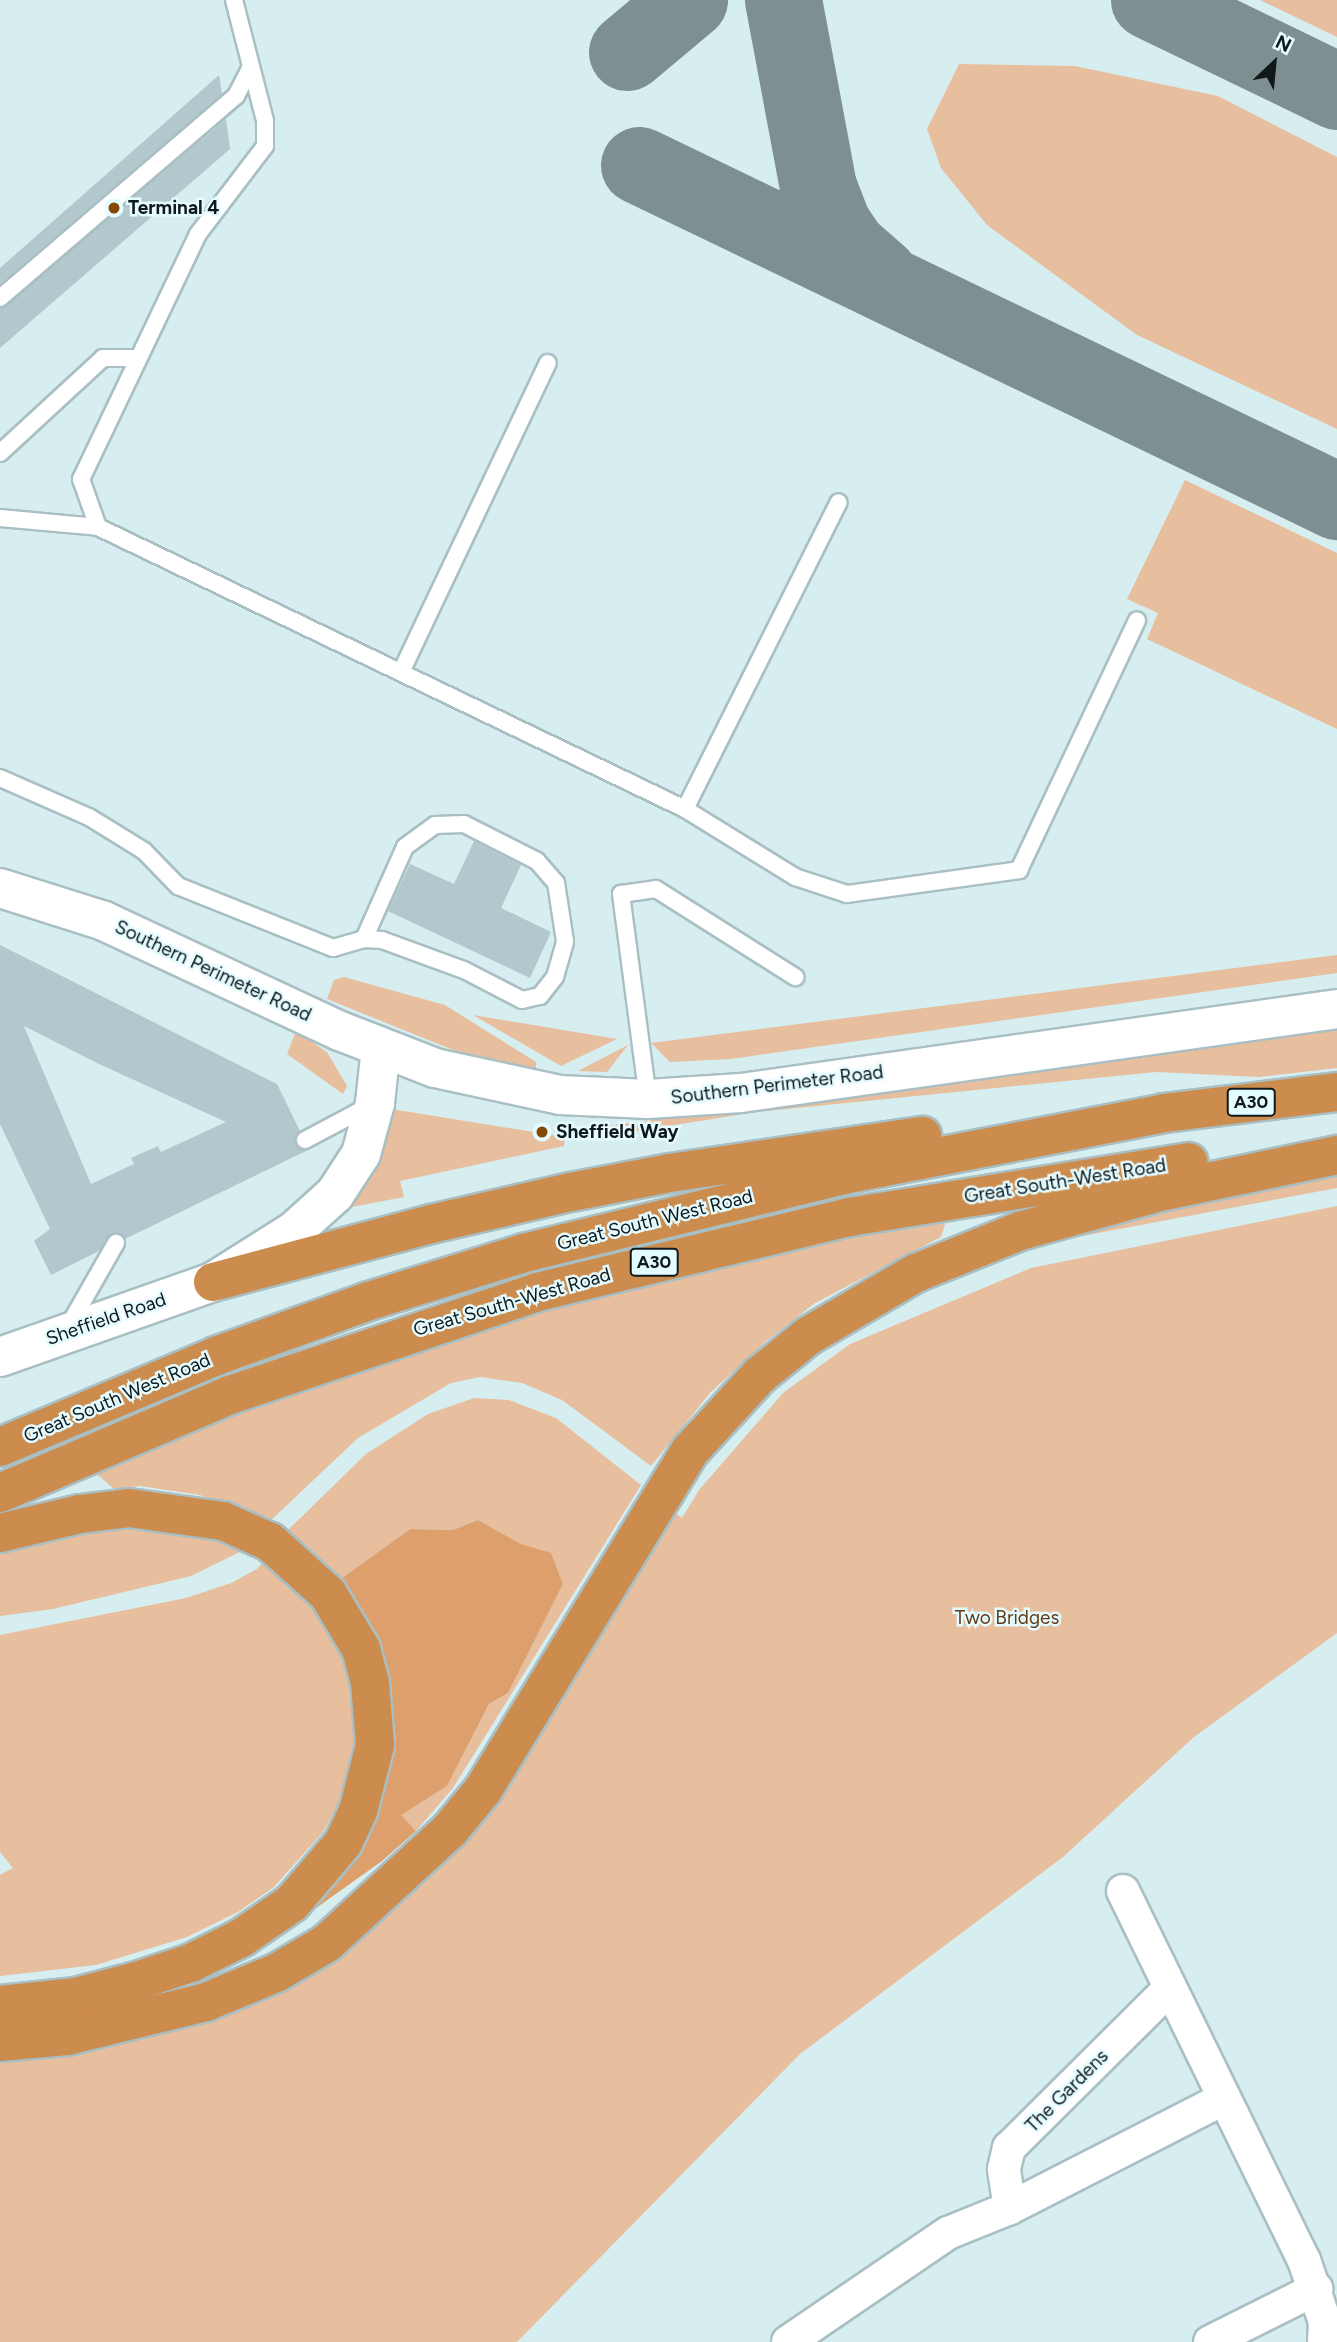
<!DOCTYPE html>
<style>
body{margin:0}
#map{position:relative;width:1337px;height:2342px;overflow:hidden;background:#d7eef1;font-family:Figtree,sans-serif}
div>[style]{position:absolute}
.green>*{inset:0;background:#e7be9e}
.forest>*{inset:0;background:#dd9f6c}
.taxiway>*{height:77px;margin:-38.5px;padding:0 38.5px;transform-origin:38.5px;border-radius:38.5px;background:#7e8f92}
.building>*{inset:0;background:#b2c8cc}
.roads{filter:drop-shadow(2px 0 #a9bfc3) drop-shadow(-2px 0 #a9bfc3) drop-shadow(0 2px #a9bfc3) drop-shadow(0 -2px #a9bfc3)}
.service>*{height:16px;margin:-8px;padding:0 8px;transform-origin:8px;border-radius:8px;background:#fff}
.minor>*{height:32px;margin:-16px;padding:0 16px;transform-origin:16px;border-radius:16px;background:#fff}
.tertiary>*{height:38px;margin:-19px;padding:0 19px;transform-origin:19px;border-radius:19px;background:#fff}
.trunk>*{height:38px;margin:-19px;padding:0 19px;transform-origin:19px;border-radius:19px;background:#cc8c4e}
.dots>*{width:19px;height:19px;translate:-50% -50%;box-sizing:border-box;border:4px solid #e4fbff;border-radius:50%}
span{translate:-50% -50%;white-space:nowrap;text-align:center;line-height:1.15;-webkit-text-stroke:5px #e4fbff;paint-order:stroke}
.shield-label span{padding:2px 5px;background:#e4fbff;border:2px solid;border-radius:5px;-webkit-text-stroke-width:0}
.shield-label{font-size:18px;color:#10181a;font-weight:700}
.poi-label{font-size:19px;color:#10181a;font-weight:700}
.left{translate:0 -50%;text-align:left}
.street-label{font-size:19px;color:#10181a}
.park-label{font-size:19px;color:#643b15}
.north{position:absolute;left:1239px;top:28px;width:70px;height:70px;-webkit-text-stroke:5px #e4fbff;paint-order:stroke;rotate:26deg;font-size:19px;font-weight:700;line-height:28px;text-align:center;color:#10181a}
.north::after{content:'';display:block;margin:auto;width:24px;height:32px;background:#10181a;clip-path:polygon(50% 0,100% 100%,50% 72%,0 100%)}
</style>
<div id="map">
<div class="green">
<i style="clip-path:polygon(1260px 0,1337px 0,1337px 37px)"></i>
<i style="clip-path:polygon(959px 64px,1075px 66px,1218px 96px,1337px 157px,1337px 429px,1137px 335px,987px 225px,941px 168px,927px 129px)"></i>
<i style="clip-path:polygon(1185px 480px,1337px 553px,1337px 729px,1147px 639px,1158px 613px,1127px 599px)"></i>
<i style="clip-path:polygon(1337px 955px,1337px 973px,731px 1059px,670px 1062px,651px 1043px)"></i>
<i style="clip-path:polygon(344px 977px,445px 1005px,536px 1062px,536px 1069px,453px 1050px,327px 999px,334px 980px)"></i>
<i style="clip-path:polygon(473px 1015px,617px 1039px,561px 1066px)"></i>
<i style="clip-path:polygon(1337px 1025px,1337px 1068px,1259px 1077px,1156px 1072px,756px 1112px,588px 1139px,585px 1129px)"></i>
<i style="clip-path:polygon(296px 1031px,327px 1052px,347px 1086px,343px 1094px,287px 1054px)"></i>
<i style="clip-path:polygon(628px 1045px,607px 1072px,578px 1071px)"></i>
<i style="clip-path:polygon(385px 1108px,565px 1137px,564px 1146px,400px 1181px,404px 1197px,326px 1212px)"></i>
<i style="clip-path:polygon(1337px 1167px,1337px 1188px,1045px 1243px,978px 1265px,876px 1310px,801px 1360px,744px 1411px,680px 1490px,675px 1488px,739px 1409px,783px 1366px,836px 1326px,901px 1287px,1061px 1228px)"></i>
<i style="clip-path:polygon(1337px 1206px,1337px 1633px,1194px 1737px,1063px 1857px,800px 2054px,517px 2342px,0 2342px,0 2050px,142px 2032px,415px 1879px,664px 1504px,682px 1518px,699px 1490px,783px 1393px,850px 1344px,1031px 1268px)"></i>
<i style="clip-path:polygon(935px 1215px,946px 1221px,941px 1237px,815px 1303px,765px 1342px,710px 1393px,651px 1466px,562px 1400px,522px 1383px,480px 1377px,451px 1383px,358px 1438px,268px 1523px,200px 1495px,140px 1486px,114px 1489px,97px 1474px,105px 1458px,558px 1296px)"></i>
<i style="clip-path:polygon(474px 1398px,509px 1400px,556px 1418px,641px 1485px,453px 1788px,416px 1831px,400px 1815px,447px 1786px,489px 1704px,508px 1693px,563px 1584px,551px 1554px,521px 1544px,478px 1520px,453px 1530px,410px 1529px,338px 1581px,287px 1531px,366px 1454px,428px 1414px)"></i>
<i style="clip-path:polygon(125px 1516px,252px 1546px,191px 1576px,53px 1609px,0 1616px,0 1542px)"></i>
<i style="clip-path:polygon(267px 1558px,321px 1612px,346px 1659px,355px 1745px,344px 1794px,323px 1832px,274px 1887px,238px 1912px,187px 1937px,96px 1965px,0 1976px,0 1875px,13px 1868px,0 1852px,0 1635px,186px 1598px,231px 1583px,257px 1569px)"></i>
</div>
<div class="forest">
<i style="clip-path:polygon(478px 1520px,521px 1544px,551px 1553px,563px 1584px,508px 1693px,489px 1704px,447px 1786px,401px 1815px,416px 1831px,382px 1861px,281px 1933px,379px 1787px,338px 1581px,410px 1529px,453px 1530px)"></i>
</div>
<div class="taxiway">
<i style="left:783px;top:0;width:190px;rotate:79.4deg"></i>
<i style="left:818px;top:187px;width:40px;rotate:69deg"></i>
<i style="left:832px;top:224px;width:29px;rotate:56deg"></i>
<i style="left:848px;top:248px;width:41px;rotate:41.1deg"></i>
<i style="left:1149px;top:0;width:209px;rotate:25.8deg"></i>
<i style="left:627px;top:52px;width:81px;rotate:-40deg"></i>
<i style="left:639px;top:165px;width:775px;rotate:25.71deg"></i>
</div>
<div class="building">
<i style="clip-path:polygon(219px 75px,222px 94px,0 284px,0 268px)"></i>
<i style="clip-path:polygon(226px 119px,230px 149px,0 348px,0 308px)"></i>
<i style="clip-path:polygon(474px 841px,521px 865px,501px 908px,551px 932px,530px 978px,388px 911px,410px 864px,454px 884px)"></i>
<i style="clip-path:polygon(evenodd,0 945px,277px 1084px,300px 1131px,295px 1144px,308px 1150px,125px 1239px,111px 1234px,99px 1251px,51px 1275px,34px 1241px,50px 1229px,0 1124px,0 945px,24px 1026px,99px 1064px,226px 1122px,161px 1152px,158px 1146px,131px 1158px,134px 1164px,91px 1184px,24px 1026px)"></i>
</div>
<div class="roads">
<div class="service">
<i style="left:234px;top:0;width:125px;rotate:75.6deg"></i>
<i style="left:265px;top:121px;width:25px;rotate:90deg"></i>
<i style="left:265px;top:146px;width:111px;rotate:127.3deg"></i>
<i style="left:198px;top:234px;width:272px;rotate:115.5deg"></i>
<i style="left:81px;top:479px;width:51px;rotate:70.5deg"></i>
<i style="left:98px;top:527px;width:651px;rotate:25.66deg"></i>
<i style="left:685px;top:809px;width:129px;rotate:31.7deg"></i>
<i style="left:795px;top:877px;width:55px;rotate:18.1deg"></i>
<i style="left:847px;top:894px;width:174px;rotate:-7.9deg"></i>
<i style="left:1019px;top:870px;width:276px;rotate:-64.7deg"></i>
<i style="left:0;top:298px;width:311px;rotate:-40.6deg"></i>
<i style="left:236px;top:96px;width:31px;rotate:-63deg"></i>
<i style="left:0;top:453px;width:140px;rotate:-42.7deg"></i>
<i style="left:103px;top:358px;width:35px"></i>
<i style="left:0;top:518px;width:98px;rotate:5.2deg"></i>
<i style="left:401px;top:672px;width:342px;rotate:-64.6deg"></i>
<i style="left:0;top:778px;width:97px;rotate:23.7deg"></i>
<i style="left:89px;top:817px;width:65px;rotate:31.7deg"></i>
<i style="left:144px;top:851px;width:49px;rotate:45.8deg"></i>
<i style="left:178px;top:886px;width:167px;rotate:21.8deg"></i>
<i style="left:333px;top:948px;width:32px;rotate:-16deg"></i>
<i style="left:364px;top:939px;width:18px;rotate:3deg"></i>
<i style="left:382px;top:940px;width:87px;rotate:20.1deg"></i>
<i style="left:464px;top:970px;width:65px;rotate:27.3deg"></i>
<i style="left:522px;top:1000px;width:18px;rotate:-13deg"></i>
<i style="left:540px;top:996px;width:24px;rotate:-52deg"></i>
<i style="left:555px;top:977px;width:37px;rotate:-74deg"></i>
<i style="left:565px;top:941px;width:59px;rotate:-98.8deg"></i>
<i style="left:556px;top:883px;width:29px;rotate:-131deg"></i>
<i style="left:537px;top:861px;width:82px;rotate:-153.1deg"></i>
<i style="left:464px;top:824px;width:29px;rotate:178deg"></i>
<i style="left:435px;top:825px;width:37px;rotate:144deg"></i>
<i style="left:405px;top:847px;width:101px;rotate:114deg"></i>
<i style="left:685px;top:809px;width:343px;rotate:-63.4deg"></i>
<i style="left:648px;top:1099px;width:207px;rotate:-97.5deg"></i>
<i style="left:621px;top:894px;width:35px;rotate:-8deg"></i>
<i style="left:656px;top:889px;width:165px;rotate:32.3deg"></i>
<i style="left:305px;top:1140px;width:75px;rotate:-27.9deg"></i>
<i style="left:68px;top:1327px;width:97px;rotate:-60.3deg"></i>
</div>
<div class="minor">
<i style="left:1123px;top:1891px;width:411px;rotate:63.9deg"></i>
<i style="left:1304px;top:2260px;width:65px;rotate:71.3deg"></i>
<i style="left:1325px;top:2322px;width:20px;rotate:93deg"></i>
<i style="left:1010px;top:2208px;width:39px;rotate:-99deg"></i>
<i style="left:1004px;top:2169px;width:22px;rotate:-77deg"></i>
<i style="left:1009px;top:2148px;width:224px;rotate:-44.8deg"></i>
<i style="left:788px;top:2342px;width:194px;rotate:-34.3deg"></i>
<i style="left:948px;top:2233px;width:67px;rotate:-22deg"></i>
<i style="left:1010px;top:2208px;width:237px;rotate:-27.1deg"></i>
<i style="left:1210px;top:2342px;width:119px;rotate:-26.6deg"></i>
</div>
<div class="tertiary">
<i style="left:0;top:888px;width:109px;rotate:17.6deg"></i>
<i style="left:104px;top:921px;width:260px;rotate:25deg"></i>
<i style="left:340px;top:1031px;width:102px;rotate:21.3deg"></i>
<i style="left:435px;top:1068px;width:128px;rotate:12.2deg"></i>
<i style="left:560px;top:1095px;width:88px;rotate:2.6deg"></i>
<i style="left:648px;top:1099px;width:93px;rotate:-3.7deg"></i>
<i style="left:741px;top:1093px;width:602px;rotate:-8.02deg"></i>
<i style="left:0;top:1357px;width:226px;rotate:-19.4deg"></i>
<i style="left:213px;top:1282px;width:96px;rotate:-32.2deg"></i>
<i style="left:294px;top:1231px;width:55px;rotate:-42.1deg"></i>
<i style="left:335px;top:1194px;width:48px;rotate:-57deg"></i>
<i style="left:361px;top:1154px;width:53px;rotate:-74.6deg"></i>
<i style="left:375px;top:1103px;width:55px;rotate:-83.8deg"></i>
</div>
<div class="trunk">
<i style="left:213px;top:1282px;width:226px;rotate:-14.9deg"></i>
<i style="left:431px;top:1224px;width:144px;rotate:-12.9deg"></i>
<i style="left:571px;top:1192px;width:101px;rotate:-10.9deg"></i>
<i style="left:670px;top:1173px;width:255px;rotate:-8.4deg"></i>
<i style="left:0;top:1447px;width:234px;rotate:-22.8deg"></i>
<i style="left:216px;top:1356px;width:163px;rotate:-19.8deg"></i>
<i style="left:369px;top:1301px;width:162px;rotate:-17.2deg"></i>
<i style="left:524px;top:1253px;width:328px;rotate:-13.7deg"></i>
<i style="left:843px;top:1175px;width:327px;rotate:-10.9deg"></i>
<i style="left:1164px;top:1113px;width:174px;rotate:-6.9deg"></i>
<i style="left:0;top:1493px;width:250px;rotate:-23.1deg"></i>
<i style="left:230px;top:1395px;width:324px;rotate:-18.5deg"></i>
<i style="left:537px;top:1292px;width:322px;rotate:-13.5deg"></i>
<i style="left:850px;top:1217px;width:343px;rotate:-9.2deg"></i>
<i style="left:0;top:1533px;width:82px;rotate:-13.4deg"></i>
<i style="left:80px;top:1514px;width:49px;rotate:-7deg"></i>
<i style="left:129px;top:1508px;width:95px;rotate:7.9deg"></i>
<i style="left:223px;top:1521px;width:51px;rotate:24.1deg"></i>
<i style="left:270px;top:1542px;width:78px;rotate:41.9deg"></i>
<i style="left:328px;top:1594px;width:64px;rotate:59deg"></i>
<i style="left:361px;top:1649px;width:35px;rotate:75deg"></i>
<i style="left:370px;top:1683px;width:62px;rotate:85.4deg"></i>
<i style="left:375px;top:1745px;width:68px;rotate:104.4deg"></i>
<i style="left:358px;top:1811px;width:35px;rotate:115deg"></i>
<i style="left:343px;top:1843px;width:79px;rotate:130.4deg"></i>
<i style="left:292px;top:1903px;width:62px;rotate:145.5deg"></i>
<i style="left:241px;top:1938px;width:56px;rotate:153.4deg"></i>
<i style="left:191px;top:1963px;width:61px;rotate:161.9deg"></i>
<i style="left:133px;top:1982px;width:59px;rotate:165.3deg"></i>
<i style="left:76px;top:1997px;width:76px;rotate:174deg"></i>
<i style="left:0;top:2042px;width:67px;rotate:-5.1deg"></i>
<i style="left:67px;top:2036px;width:143px;rotate:-13.7deg"></i>
<i style="left:206px;top:2002px;width:76px;rotate:-22.5deg"></i>
<i style="left:276px;top:1973px;width:59px;rotate:-30.5deg"></i>
<i style="left:327px;top:1943px;width:166px;rotate:-42.6deg"></i>
<i style="left:449px;top:1831px;width:53px;rotate:-50.3deg"></i>
<i style="left:483px;top:1790px;width:397px;rotate:-58.6deg"></i>
<i style="left:690px;top:1451px;width:103px;rotate:-47.4deg"></i>
<i style="left:760px;top:1375px;width:62px;rotate:-39.1deg"></i>
<i style="left:808px;top:1336px;width:125px;rotate:-30.3deg"></i>
<i style="left:916px;top:1273px;width:112px;rotate:-22deg"></i>
<i style="left:1020px;top:1231px;width:145px;rotate:-15.6deg"></i>
<i style="left:1160px;top:1192px;width:181px;rotate:-11.8deg"></i>
</div>
</div>
<div class="dots">
<i style="left:114px;top:208px;background:#854904"></i>
<i style="left:542px;top:1132px;background:#854904"></i>
</div>
<div class="shield-label">
<span style="left:1251px;top:1102px">A30</span>
<span style="left:654px;top:1262px">A30</span>
</div>
<div class="poi-label">
<span class="left" style="left:128px;top:208px">Terminal 4</span>
<span class="left" style="left:556px;top:1132px">Sheffield Way</span>
</div>
<div class="street-label">
<span style="left:213px;top:971px;rotate:25deg">Southern Perimeter Road</span>
<span style="left:777px;top:1085px;rotate:-7deg">Southern Perimeter Road</span>
<span style="left:1065px;top:1181px;rotate:-9deg">Great South-West Road</span>
<span style="left:655px;top:1220px;rotate:-14deg">Great South West Road</span>
<span style="left:512px;top:1302px;rotate:-16deg">Great South-West Road</span>
<span style="left:106px;top:1319px;rotate:-19deg">Sheffield Road</span>
<span style="left:117px;top:1398px;rotate:-23deg">Great South West Road</span>
<span style="left:1067px;top:2091px;rotate:-45deg">The Gardens</span>
</div>
<div class="park-label">
<span style="left:1007px;top:1618px">Two Bridges</span>
</div>
<div class="north">N</div>
</div>
